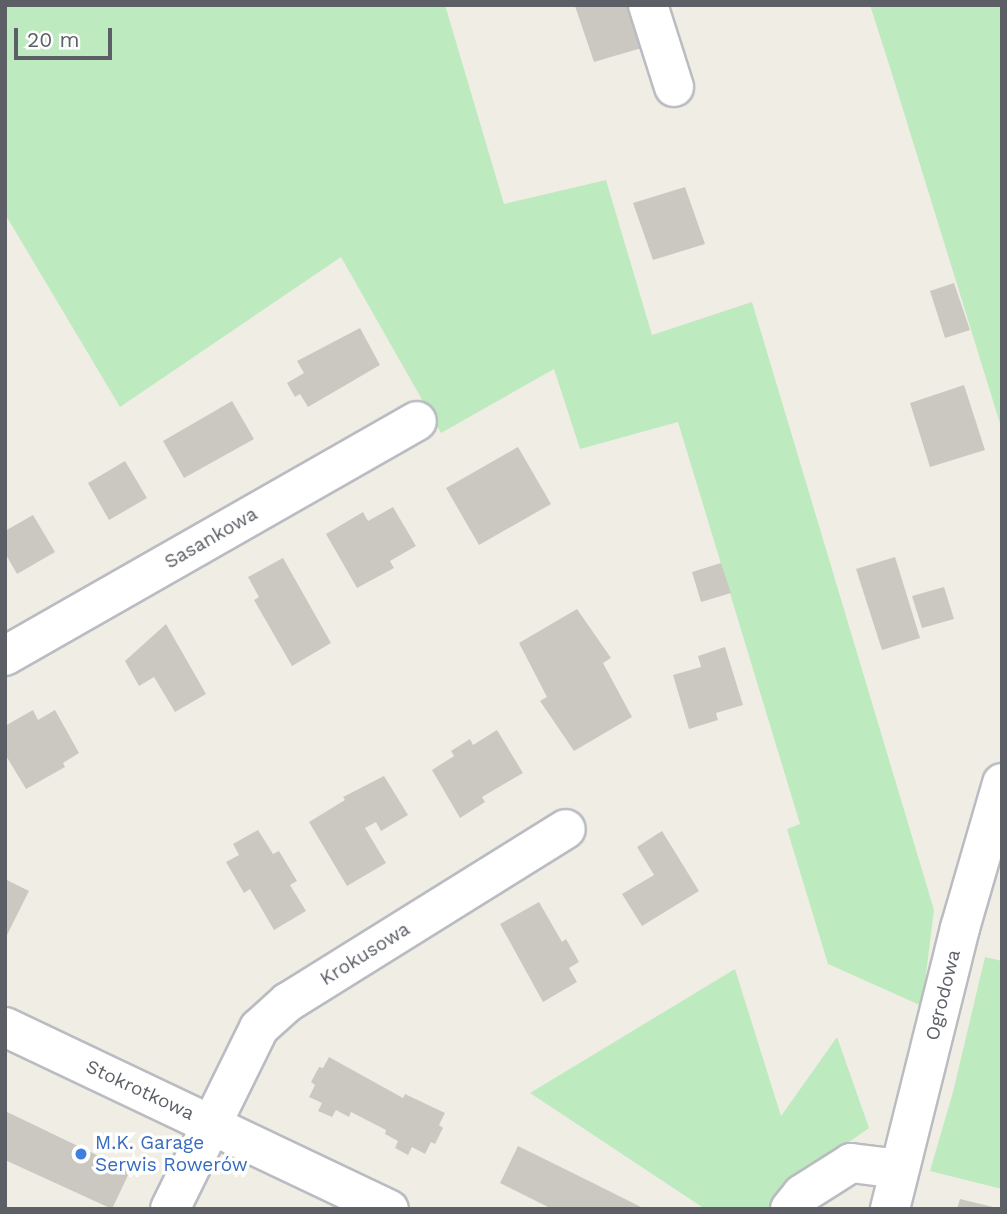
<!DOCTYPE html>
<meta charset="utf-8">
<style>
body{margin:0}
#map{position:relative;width:1007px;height:1214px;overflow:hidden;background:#f0eee4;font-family:"Work Sans",sans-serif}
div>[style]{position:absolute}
.green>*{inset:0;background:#beeabf}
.building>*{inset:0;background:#cbc8c1}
.roads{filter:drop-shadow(2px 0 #b9bcc1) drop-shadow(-2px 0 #b9bcc1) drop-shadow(0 2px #b9bcc1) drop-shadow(0 -2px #b9bcc1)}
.minor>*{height:38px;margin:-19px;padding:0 19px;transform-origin:19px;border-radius:19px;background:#fff}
.dots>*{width:19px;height:19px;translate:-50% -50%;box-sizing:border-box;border:4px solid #fff;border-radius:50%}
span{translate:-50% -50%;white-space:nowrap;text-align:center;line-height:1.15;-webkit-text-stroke:7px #fff;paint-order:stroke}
.street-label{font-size:19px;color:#5c6066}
.shop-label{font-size:19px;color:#366cbe}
.left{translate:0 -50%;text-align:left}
.frame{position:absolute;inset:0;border:7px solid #5c6066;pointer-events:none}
.scale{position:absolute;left:14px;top:28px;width:98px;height:32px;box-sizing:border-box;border:4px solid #5c6066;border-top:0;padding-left:9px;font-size:21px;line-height:24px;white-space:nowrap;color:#5c6066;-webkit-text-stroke:5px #fff;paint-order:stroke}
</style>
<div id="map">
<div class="green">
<i style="clip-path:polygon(5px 5px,445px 5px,504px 204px,606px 180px,652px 335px,752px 302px,934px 910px,922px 1006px,828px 964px,787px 829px,800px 824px,678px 422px,580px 449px,554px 369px,441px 433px,341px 257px,120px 407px,5px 214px)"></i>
<i style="clip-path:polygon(870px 5px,1002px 5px,1002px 430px,892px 74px)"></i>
<i style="clip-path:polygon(985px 957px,1002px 961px,1002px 1189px,930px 1171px,953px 1092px)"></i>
<i style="clip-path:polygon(735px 969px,781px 1116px,837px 1037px,869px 1128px,806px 1172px,775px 1209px,705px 1209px,530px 1093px)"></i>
</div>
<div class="building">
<i style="clip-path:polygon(630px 5px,645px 47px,594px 62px,575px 6px)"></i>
<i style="clip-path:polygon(685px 187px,705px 244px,653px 260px,633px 203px)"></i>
<i style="clip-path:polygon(954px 283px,970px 330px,945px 338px,930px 291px)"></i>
<i style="clip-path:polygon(360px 328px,380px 365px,308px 407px,300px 394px,295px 397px,287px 383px,304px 373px,297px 361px)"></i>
<i style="clip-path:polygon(964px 385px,985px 450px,930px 467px,910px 403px)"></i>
<i style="clip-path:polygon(232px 401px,254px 439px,184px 478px,163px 441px)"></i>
<i style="clip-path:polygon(518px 447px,551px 504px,479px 545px,446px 488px)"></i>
<i style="clip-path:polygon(125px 461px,147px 498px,109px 520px,88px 483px)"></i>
<i style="clip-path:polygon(393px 507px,416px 546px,390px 561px,394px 568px,357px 588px,326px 534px,363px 512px,368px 521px)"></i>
<i style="clip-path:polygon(33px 515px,55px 552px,17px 574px,5px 553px,5px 531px)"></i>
<i style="clip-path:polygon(895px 557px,920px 638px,882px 650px,856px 569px)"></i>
<i style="clip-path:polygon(283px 558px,331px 643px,292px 666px,254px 600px,259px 597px,248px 577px)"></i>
<i style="clip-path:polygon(721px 563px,731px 593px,701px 602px,692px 572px)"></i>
<i style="clip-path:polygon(944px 587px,954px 619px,922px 628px,912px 596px)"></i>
<i style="clip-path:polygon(577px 609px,611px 658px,603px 663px,632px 717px,574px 751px,540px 701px,547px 697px,519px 643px)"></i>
<i style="clip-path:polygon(166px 624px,206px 694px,175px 712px,154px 677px,139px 686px,125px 661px)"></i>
<i style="clip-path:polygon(725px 647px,743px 705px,716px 713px,718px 720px,689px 729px,673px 675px,701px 667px,698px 656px)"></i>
<i style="clip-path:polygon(33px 710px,38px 720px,55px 710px,79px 753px,63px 763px,65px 767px,26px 789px,5px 754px,5px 726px)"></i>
<i style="clip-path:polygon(497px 730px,523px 773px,482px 797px,485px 802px,460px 818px,432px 770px,454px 756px,451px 751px,470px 739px,473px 745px)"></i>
<i style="clip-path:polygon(384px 776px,408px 815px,381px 831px,376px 822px,365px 828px,386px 863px,347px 886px,309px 822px,345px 800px,343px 797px)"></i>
<i style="clip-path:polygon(258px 830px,273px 854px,279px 851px,297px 881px,290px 885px,306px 911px,274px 930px,250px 889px,244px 893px,226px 862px,239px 855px,233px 844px)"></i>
<i style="clip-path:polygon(662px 831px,699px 891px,642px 926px,622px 894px,654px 875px,637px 847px)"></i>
<i style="clip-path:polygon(5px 879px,29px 891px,5px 939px)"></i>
<i style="clip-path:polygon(539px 902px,562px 942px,566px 939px,579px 962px,569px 968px,577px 982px,543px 1002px,500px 924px)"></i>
<i style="clip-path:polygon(329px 1057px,403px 1098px,405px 1094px,445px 1113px,439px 1125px,443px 1128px,435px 1144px,431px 1142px,425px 1154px,412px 1147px,408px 1155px,395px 1148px,398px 1141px,385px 1134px,386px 1130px,351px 1112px,349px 1117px,336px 1110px,332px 1117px,318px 1111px,322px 1103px,309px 1097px,315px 1085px,311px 1082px,319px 1067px,323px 1068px)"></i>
<i style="clip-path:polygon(5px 1111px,130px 1171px,112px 1209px,5px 1160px)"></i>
<i style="clip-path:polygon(518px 1146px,587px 1180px,645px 1209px,552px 1209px,500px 1183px)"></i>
<i style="clip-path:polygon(960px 1199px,997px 1208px,997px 1209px,957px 1209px)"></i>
</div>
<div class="roads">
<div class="minor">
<i style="left:648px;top:5px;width:86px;rotate:72.4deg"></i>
<i style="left:5px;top:656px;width:474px;rotate:-29.7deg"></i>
<i style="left:5px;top:1027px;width:425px;rotate:25.4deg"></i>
<i style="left:170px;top:1209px;width:202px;rotate:-63.8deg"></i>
<i style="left:259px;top:1028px;width:39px;rotate:-42deg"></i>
<i style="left:288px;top:1002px;width:327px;rotate:-31.9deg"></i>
<i style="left:790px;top:1209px;width:19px;rotate:-51deg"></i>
<i style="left:802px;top:1194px;width:58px;rotate:-32.3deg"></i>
<i style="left:851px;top:1163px;width:48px;rotate:7.1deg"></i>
<i style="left:890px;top:1209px;width:290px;rotate:-76deg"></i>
<i style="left:960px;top:928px;width:151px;rotate:-73.8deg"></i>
</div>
</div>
<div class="dots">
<i style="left:81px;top:1154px;background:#3f7fe0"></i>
</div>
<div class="street-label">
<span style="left:211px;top:538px;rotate:-30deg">Sasankowa</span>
<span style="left:365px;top:954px;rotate:-32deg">Krokusowa</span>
<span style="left:943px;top:995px;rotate:-76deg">Ogrodowa</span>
<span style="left:140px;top:1090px;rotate:25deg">Stokrotkowa</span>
</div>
<div class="shop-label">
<span class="left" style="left:95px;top:1154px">M.K. Garage<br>Serwis Rowerów</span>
</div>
<div class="frame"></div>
<div class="scale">20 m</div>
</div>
